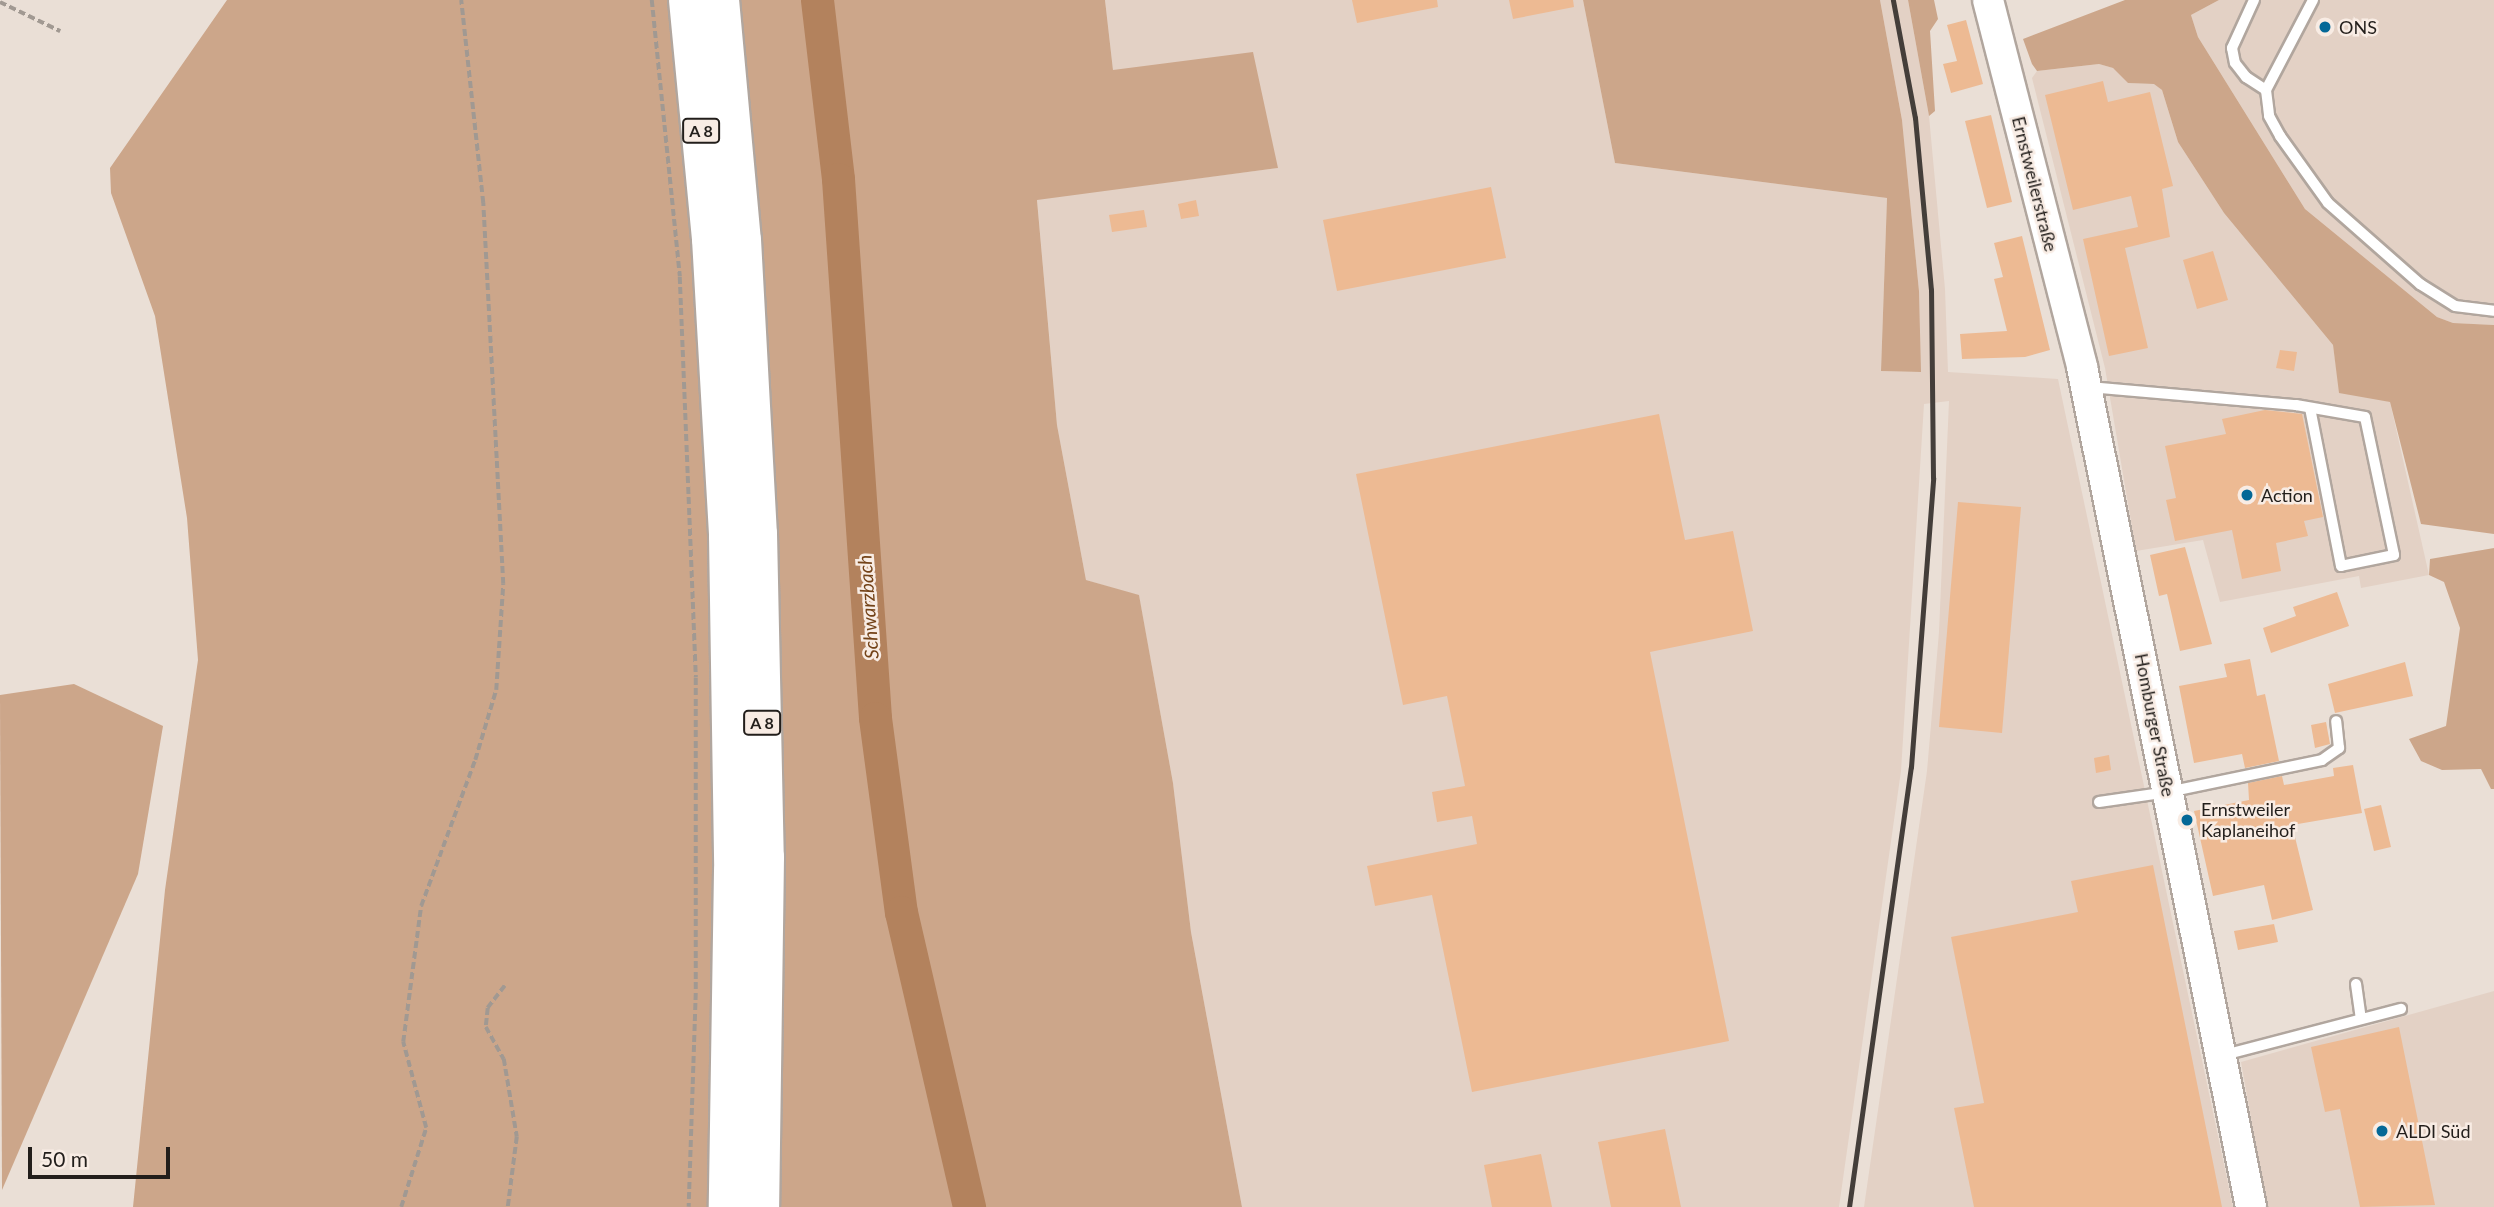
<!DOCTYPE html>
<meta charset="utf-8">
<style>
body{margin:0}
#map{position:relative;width:2494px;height:1207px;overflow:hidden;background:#eadfd6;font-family:Lato,sans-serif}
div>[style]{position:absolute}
.built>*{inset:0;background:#e3d1c5}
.green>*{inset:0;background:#cca68a}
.river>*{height:33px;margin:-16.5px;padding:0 16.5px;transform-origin:16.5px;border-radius:16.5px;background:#b3825d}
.building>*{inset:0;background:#edba93}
.path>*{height:3.5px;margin-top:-1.75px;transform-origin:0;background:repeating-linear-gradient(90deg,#a19992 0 7px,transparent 0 10.5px)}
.roads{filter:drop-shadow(2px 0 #b1a69e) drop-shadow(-2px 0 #b1a69e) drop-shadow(0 2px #b1a69e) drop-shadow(0 -2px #b1a69e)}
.service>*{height:10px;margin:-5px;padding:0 5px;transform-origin:5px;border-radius:5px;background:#fff}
.secondary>*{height:30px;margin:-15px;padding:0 15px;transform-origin:15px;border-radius:15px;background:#fff}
.motorway>*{height:38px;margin:-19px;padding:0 19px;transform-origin:19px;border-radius:19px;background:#fff}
.rail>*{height:5px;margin:-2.5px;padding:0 2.5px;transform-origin:2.5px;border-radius:2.5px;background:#443e3a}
.dots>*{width:19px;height:19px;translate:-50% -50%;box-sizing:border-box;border:4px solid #f8ece4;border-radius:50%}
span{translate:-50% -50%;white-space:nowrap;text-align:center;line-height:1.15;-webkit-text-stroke:5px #f8ece4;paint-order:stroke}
.shield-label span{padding:2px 5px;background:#f8ece4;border:2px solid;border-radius:5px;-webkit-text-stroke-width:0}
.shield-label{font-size:16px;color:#221e1b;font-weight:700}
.poi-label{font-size:18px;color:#221e1b}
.left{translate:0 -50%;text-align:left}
.street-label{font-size:18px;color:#221e1b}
.water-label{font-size:19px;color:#734217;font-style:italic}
.scale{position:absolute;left:28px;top:1147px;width:142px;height:32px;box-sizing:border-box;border:4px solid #221e1b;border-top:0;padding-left:9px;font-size:21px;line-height:24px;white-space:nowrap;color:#221e1b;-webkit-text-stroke:5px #f8ece4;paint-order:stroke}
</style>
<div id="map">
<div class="built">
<i style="clip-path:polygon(1105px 0,1583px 0,1615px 163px,1887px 198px,1881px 371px,1920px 372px,1919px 291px,1902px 120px,1880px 0,1908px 0,1929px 116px,1945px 289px,1948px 372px,2058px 379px,2233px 1207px,1864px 1207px,1927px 771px,1939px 632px,1949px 401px,1924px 404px,1901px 771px,1839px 1207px,1242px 1207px,1191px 932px,1173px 783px,1139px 596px,1086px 580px,1057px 425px,1037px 199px,1278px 168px,1113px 70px)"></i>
<i style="clip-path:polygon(2219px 0,2494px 0,2494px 325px,2453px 323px,2437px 317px,2305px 209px,2198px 37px,2191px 15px)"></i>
<i style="clip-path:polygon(2099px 64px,2113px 68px,2128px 83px,2155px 84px,2162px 90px,2178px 142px,2224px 213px,2333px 345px,2339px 387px,2390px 402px,2429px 575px,2361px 588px,2359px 576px,2220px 602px,2203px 540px,2136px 551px,2105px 368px,2032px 78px,2037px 71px)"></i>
<i style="clip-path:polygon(2494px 991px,2494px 1207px,2267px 1207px,2241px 1062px)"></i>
</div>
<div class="green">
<i style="clip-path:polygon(227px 0,1105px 0,1113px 70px,1253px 52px,1278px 168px,1037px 200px,1057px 425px,1086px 580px,1139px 595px,1173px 783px,1191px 932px,1242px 1207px,133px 1207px,165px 890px,198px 660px,187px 518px,155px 316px,111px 193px,110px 168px)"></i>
<i style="clip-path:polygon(1583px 0,1880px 0,1902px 120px,1919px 291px,1921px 372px,1881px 371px,1887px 198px,1615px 163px)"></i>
<i style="clip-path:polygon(1908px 0,1934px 0,1938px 19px,1930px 31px,1935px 111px,1929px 116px)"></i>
<i style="clip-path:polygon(2125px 0,2219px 0,2191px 15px,2198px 37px,2305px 209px,2437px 317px,2453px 323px,2494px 325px,2494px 534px,2421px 524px,2390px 402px,2339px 393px,2333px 345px,2224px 213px,2178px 142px,2162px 90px,2154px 84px,2128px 83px,2113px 68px,2099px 64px,2037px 71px,2032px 64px,2023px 39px)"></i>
<i style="clip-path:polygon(2494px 548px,2494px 789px,2491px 789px,2481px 769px,2442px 770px,2421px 761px,2409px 739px,2446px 726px,2460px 628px,2444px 582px,2429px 575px,2430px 559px)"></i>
<i style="clip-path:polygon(74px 684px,163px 726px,138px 874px,2px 1190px,0 695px)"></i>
</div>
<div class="river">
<i style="left:817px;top:0;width:180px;rotate:83.3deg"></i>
<i style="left:838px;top:179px;width:540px;rotate:86.07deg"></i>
<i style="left:875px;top:718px;width:196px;rotate:82.4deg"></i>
<i style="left:901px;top:912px;width:303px;rotate:77deg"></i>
</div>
<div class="building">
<i style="clip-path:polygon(1352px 0,1437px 0,1438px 7px,1357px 23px)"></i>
<i style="clip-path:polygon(1509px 0,1573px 0,1574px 7px,1513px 19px)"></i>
<i style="clip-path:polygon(1966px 20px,1983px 84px,1951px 93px,1943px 64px,1957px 61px,1947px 25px)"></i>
<i style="clip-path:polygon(2103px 81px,2108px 102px,2150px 92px,2173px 186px,2162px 189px,2170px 237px,2125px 248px,2148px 348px,2109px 356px,2083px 239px,2138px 227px,2131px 196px,2073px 210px,2045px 95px)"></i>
<i style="clip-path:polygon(1991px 115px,2012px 202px,1987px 208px,1965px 121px)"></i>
<i style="clip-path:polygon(1491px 187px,1506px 258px,1337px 291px,1323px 220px)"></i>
<i style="clip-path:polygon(1196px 200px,1199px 216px,1181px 219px,1178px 204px)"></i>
<i style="clip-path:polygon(1144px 210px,1147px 227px,1112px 232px,1109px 215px)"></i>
<i style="clip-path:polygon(2022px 236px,2050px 350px,2025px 357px,1962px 359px,1960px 334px,2007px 331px,1994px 279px,2003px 277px,1994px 243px)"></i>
<i style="clip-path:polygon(2213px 251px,2228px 300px,2197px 309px,2183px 260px)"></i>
<i style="clip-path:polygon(2280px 350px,2297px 352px,2294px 371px,2276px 368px)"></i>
<i style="clip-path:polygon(2265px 410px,2302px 414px,2323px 517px,2304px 521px,2308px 536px,2276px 543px,2281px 571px,2242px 579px,2232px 530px,2175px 541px,2166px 500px,2176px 498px,2165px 446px,2226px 434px,2222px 419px)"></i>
<i style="clip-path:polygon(1659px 414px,1685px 540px,1733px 531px,1753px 631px,1650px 652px,1729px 1041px,1472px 1092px,1432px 895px,1375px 906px,1367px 866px,1477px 844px,1472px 816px,1437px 822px,1432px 792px,1465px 786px,1447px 696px,1403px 705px,1356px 474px)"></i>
<i style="clip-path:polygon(1958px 502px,2021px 507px,2002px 733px,1939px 727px)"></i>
<i style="clip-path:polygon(2185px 547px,2212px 644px,2180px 651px,2167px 594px,2159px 596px,2150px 555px)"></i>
<i style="clip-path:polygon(2337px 592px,2349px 626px,2271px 653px,2263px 628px,2296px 616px,2293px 607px)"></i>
<i style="clip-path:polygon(2250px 659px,2257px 696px,2265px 694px,2279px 761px,2245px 768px,2242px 754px,2194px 763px,2179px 686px,2227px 677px,2224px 664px)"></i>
<i style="clip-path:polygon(2405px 662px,2413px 696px,2335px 713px,2328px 684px)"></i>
<i style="clip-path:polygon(2326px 722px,2330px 744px,2315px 748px,2311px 725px)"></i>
<i style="clip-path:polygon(2109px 755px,2111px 770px,2096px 773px,2094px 758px)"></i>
<i style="clip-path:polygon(2353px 765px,2362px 813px,2292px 825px,2313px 910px,2272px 920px,2264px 885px,2213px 896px,2194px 811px,2249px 800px,2248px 783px,2282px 776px,2284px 785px,2334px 776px,2333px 768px)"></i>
<i style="clip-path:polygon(2381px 805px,2391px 847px,2374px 851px,2364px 809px)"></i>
<i style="clip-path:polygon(2153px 865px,2222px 1207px,1974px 1207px,1954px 1108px,1984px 1103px,1951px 937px,2078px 912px,2071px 881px)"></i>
<i style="clip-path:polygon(2274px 924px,2278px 942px,2238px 950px,2234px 931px)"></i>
<i style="clip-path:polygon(2399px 1027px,2435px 1205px,2360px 1207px,2340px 1109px,2325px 1112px,2311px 1047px)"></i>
<i style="clip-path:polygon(1665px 1129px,1681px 1207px,1611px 1207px,1598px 1142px)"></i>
<i style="clip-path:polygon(1541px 1154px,1552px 1207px,1492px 1207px,1484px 1165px)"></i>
</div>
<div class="path">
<i style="left:652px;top:0;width:278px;rotate:84.2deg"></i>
<i style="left:680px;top:277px;width:401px;rotate:87.7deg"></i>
<i style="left:696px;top:678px;width:315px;rotate:90deg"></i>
<i style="left:696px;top:993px;width:214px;rotate:91.9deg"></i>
<i style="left:0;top:2px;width:67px;rotate:25.8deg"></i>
<i style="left:505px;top:986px;width:28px;rotate:128deg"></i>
<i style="left:488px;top:1008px;width:19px;rotate:96deg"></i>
<i style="left:486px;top:1027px;width:37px;rotate:61deg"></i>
<i style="left:504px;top:1059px;width:79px;rotate:80.5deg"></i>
<i style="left:517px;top:1137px;width:71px;rotate:97.3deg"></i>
<i style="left:401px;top:1207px;width:83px;rotate:-72.4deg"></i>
<i style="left:426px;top:1128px;width:89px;rotate:-105deg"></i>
<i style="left:403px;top:1042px;width:137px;rotate:-82.5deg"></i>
<i style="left:421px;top:906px;width:156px;rotate:-69.7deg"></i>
<i style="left:475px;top:760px;width:73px;rotate:-73.3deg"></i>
<i style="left:496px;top:690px;width:106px;rotate:-86.2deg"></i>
<i style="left:503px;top:584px;width:382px;rotate:-93deg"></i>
<i style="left:483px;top:203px;width:204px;rotate:-96.2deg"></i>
</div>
<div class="roads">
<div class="service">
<i style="left:2254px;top:0;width:53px;rotate:114.6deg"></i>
<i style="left:2232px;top:48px;width:15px;rotate:79deg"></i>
<i style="left:2235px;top:63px;width:18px;rotate:52deg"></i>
<i style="left:2246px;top:77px;width:24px;rotate:33deg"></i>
<i style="left:2313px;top:0;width:102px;rotate:117.6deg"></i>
<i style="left:2266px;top:90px;width:26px;rotate:83deg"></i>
<i style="left:2269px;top:116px;width:23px;rotate:61deg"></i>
<i style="left:2280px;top:136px;width:82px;rotate:54.4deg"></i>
<i style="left:2328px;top:203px;width:123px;rotate:41.4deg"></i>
<i style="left:2420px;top:284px;width:41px;rotate:32.2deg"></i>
<i style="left:2455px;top:306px;width:39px;rotate:7deg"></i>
<i style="left:2089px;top:387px;width:208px;rotate:5deg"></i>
<i style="left:2296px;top:405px;width:70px;rotate:9.9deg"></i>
<i style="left:2365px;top:417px;width:141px;rotate:78.1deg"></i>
<i style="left:2394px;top:555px;width:54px;rotate:168.3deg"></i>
<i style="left:2341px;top:566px;width:161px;rotate:-101.1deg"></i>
<i style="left:2099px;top:802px;width:70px;rotate:-8.2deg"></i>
<i style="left:2168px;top:792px;width:157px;rotate:-11.7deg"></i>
<i style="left:2322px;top:760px;width:21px;rotate:-35deg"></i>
<i style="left:2339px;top:748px;width:27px;rotate:-96deg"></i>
<i style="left:2356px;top:984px;width:35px;rotate:82deg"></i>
<i style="left:2224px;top:1055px;width:183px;rotate:-14.6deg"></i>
</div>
<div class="secondary">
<i style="left:1988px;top:0;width:379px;rotate:75.6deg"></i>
<i style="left:2082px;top:367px;width:857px;rotate:78.62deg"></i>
</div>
<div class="motorway">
<i style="left:688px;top:0;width:240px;rotate:84.5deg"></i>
<i style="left:711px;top:239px;width:297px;rotate:86.7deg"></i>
<i style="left:728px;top:536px;width:335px;rotate:89.1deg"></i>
<i style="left:733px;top:871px;width:336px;rotate:90.9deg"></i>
<i style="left:720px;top:0;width:241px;rotate:84.8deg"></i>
<i style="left:742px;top:240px;width:294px;rotate:86.9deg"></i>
<i style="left:758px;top:534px;width:323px;rotate:88.8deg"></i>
<i style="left:765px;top:857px;width:350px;rotate:90.8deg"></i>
</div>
</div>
<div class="rail">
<i style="left:1849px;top:1207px;width:444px;rotate:-82deg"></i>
<i style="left:1911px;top:767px;width:290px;rotate:-85.6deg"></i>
<i style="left:1933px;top:478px;width:188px;rotate:-90.6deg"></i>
<i style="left:1931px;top:290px;width:173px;rotate:-95.3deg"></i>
<i style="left:1915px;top:118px;width:120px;rotate:-100.6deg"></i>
</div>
<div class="dots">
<i style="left:2325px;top:27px;background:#046897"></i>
<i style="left:2247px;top:495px;background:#046897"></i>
<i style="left:2187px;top:820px;background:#046897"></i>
<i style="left:2382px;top:1131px;background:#046897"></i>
</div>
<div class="shield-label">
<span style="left:701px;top:131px">A 8</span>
<span style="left:762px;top:723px">A 8</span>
</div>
<div class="poi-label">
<span class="left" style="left:2339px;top:27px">ONS</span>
<span class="left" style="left:2261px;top:495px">Action</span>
<span class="left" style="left:2201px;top:820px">Ernstweiler<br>Kaplaneihof</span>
<span class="left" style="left:2396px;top:1131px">ALDI Süd</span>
</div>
<div class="street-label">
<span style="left:2035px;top:184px;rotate:76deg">Ernstweilerstraße</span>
<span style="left:2155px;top:725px;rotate:79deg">Homburger Straße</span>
</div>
<div class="water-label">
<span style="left:868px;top:607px;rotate:-94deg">Schwarzbach</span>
</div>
<div class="scale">50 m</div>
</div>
